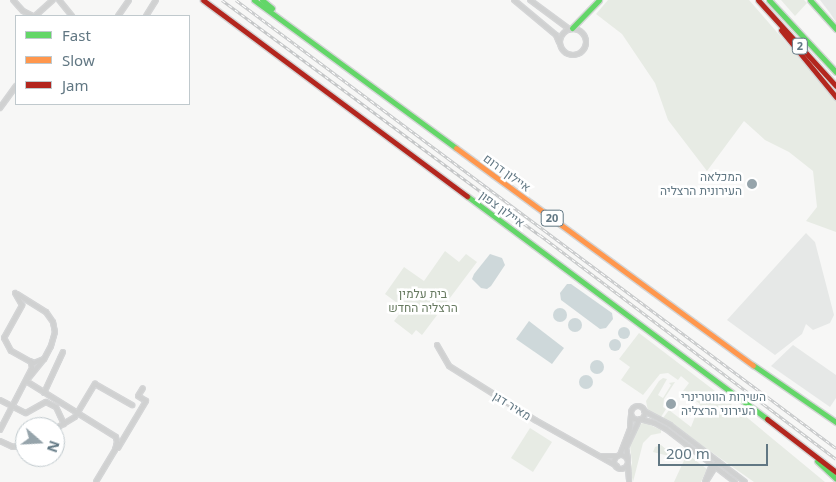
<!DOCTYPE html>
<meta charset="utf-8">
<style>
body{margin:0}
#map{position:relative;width:836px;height:482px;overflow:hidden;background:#f7f7f6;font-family:"Noto Sans",Heebo,sans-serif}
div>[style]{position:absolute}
.built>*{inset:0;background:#e6e8e7}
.green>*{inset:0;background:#e7ebe4}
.water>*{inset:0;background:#ced8da}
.round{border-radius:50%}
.roads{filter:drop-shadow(1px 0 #d4d5d6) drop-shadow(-1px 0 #d4d5d6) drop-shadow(0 1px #d4d5d6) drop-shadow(0 -1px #d4d5d6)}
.street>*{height:4px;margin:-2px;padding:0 2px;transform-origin:2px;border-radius:2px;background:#d0d1d1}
.street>.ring{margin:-2px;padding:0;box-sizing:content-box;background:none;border:4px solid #d0d1d1;border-radius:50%}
.fast>*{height:5px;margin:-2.5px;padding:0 2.5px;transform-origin:2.5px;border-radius:2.5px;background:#63d668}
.slow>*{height:5px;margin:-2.5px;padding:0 2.5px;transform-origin:2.5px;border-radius:2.5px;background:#ff974d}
.jam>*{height:5px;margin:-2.5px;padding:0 2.5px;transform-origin:2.5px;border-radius:2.5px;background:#b3261e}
.rail>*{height:3px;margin-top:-1.5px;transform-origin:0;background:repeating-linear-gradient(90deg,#fff 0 4px,#c5c7c8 0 8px);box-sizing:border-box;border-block:1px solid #c5c7c8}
.dots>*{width:14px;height:14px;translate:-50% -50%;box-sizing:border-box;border:2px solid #fff;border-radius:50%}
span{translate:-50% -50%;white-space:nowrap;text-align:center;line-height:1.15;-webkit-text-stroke:5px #fff;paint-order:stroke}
.shield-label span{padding:1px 4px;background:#fff;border:1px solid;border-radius:4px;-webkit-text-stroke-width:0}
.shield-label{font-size:11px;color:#617783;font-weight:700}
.street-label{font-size:12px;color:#617783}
.poi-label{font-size:12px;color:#617783}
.right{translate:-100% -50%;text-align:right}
.left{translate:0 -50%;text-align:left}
.park-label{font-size:12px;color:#677a60}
.legend{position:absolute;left:15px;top:15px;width:175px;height:90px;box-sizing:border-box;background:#fff;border:1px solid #c0c9cd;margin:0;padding:6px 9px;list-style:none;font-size:15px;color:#617783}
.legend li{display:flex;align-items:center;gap:10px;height:25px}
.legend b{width:25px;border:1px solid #c0c9cd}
.north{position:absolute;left:15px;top:417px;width:50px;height:50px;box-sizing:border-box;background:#fff;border:1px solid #c0c9cd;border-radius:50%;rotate:109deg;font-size:14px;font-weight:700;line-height:20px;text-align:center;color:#617783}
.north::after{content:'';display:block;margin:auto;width:18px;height:22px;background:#96a4ab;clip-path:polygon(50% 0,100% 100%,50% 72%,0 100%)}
.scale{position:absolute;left:658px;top:444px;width:110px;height:22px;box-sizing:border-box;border:2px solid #617783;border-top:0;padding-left:6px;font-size:15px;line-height:18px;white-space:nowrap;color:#617783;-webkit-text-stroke:4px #fff;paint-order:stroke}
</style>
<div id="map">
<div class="built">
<i style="clip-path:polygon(820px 0,836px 0,836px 22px,830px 13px)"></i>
<i style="clip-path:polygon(806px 233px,815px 242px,834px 315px,830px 323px,813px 330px,806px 324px,802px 334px,775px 355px,727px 320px)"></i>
<i style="clip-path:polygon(793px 345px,836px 375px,836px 398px,830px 407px,771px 366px)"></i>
</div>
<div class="green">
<i style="clip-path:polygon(608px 0,749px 0,836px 100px,836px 232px,806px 221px,817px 207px,813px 171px,789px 152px,765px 140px,744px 121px,707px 171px,668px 120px,655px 83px,622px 34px,596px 14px)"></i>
<i style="clip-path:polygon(781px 0,804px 0,807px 3px,795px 16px)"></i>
<i style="clip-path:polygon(445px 251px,459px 262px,466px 254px,477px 262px,422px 335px,416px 330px,412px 335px,394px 321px,404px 308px,385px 294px,404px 267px,424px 281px)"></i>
<i style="clip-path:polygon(639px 333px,715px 391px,825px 482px,754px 482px,663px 418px,669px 410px,691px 427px,700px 404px,683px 391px,689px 383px,681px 376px,678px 380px,668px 373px,660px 374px,643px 395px,621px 380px,630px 367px,619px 359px)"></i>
<i style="clip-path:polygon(663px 378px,667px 379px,658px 395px,663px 398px,671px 385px,669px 383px,675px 382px,664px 399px,663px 407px,666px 409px,661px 417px,648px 411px,646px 401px,659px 381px)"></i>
<i style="clip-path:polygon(644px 422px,661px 430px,661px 433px,651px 435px,643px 443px,633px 482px,630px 469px,632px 463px,630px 446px,638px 426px)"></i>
<i style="clip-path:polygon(530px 428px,552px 442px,533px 472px,511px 458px)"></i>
<i style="clip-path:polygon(661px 445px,674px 456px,676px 455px,677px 458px,653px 452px,655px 447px)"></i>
<i style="clip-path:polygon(687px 454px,707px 469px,701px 482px,674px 482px)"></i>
</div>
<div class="water">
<i style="clip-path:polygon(490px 254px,502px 258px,505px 265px,491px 286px,487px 289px,481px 288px,472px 279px,474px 274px)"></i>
<i style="clip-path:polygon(567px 284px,571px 284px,612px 313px,613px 319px,606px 328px,600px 329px,561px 300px,560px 293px)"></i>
<i class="round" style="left:553px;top:308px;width:14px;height:14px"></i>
<i class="round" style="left:568px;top:318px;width:14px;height:14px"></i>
<i style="clip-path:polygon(529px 321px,564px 348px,552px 364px,516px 339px)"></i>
<i class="round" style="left:618px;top:327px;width:12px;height:12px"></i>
<i class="round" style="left:609px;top:339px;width:12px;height:12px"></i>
<i class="round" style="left:590px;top:360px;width:14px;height:14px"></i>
<i class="round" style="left:579px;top:375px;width:14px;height:14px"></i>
</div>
<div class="roads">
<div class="street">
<i style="left:13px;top:0;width:15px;rotate:48deg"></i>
<i style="left:23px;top:11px;width:11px;rotate:27deg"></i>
<i style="left:59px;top:0;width:21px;rotate:51deg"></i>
<i style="left:514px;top:0;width:55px;rotate:39.8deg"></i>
<i style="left:556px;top:35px;width:8px;rotate:67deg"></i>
<i style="left:530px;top:0;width:49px;rotate:36.6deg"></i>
<i style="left:35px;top:16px;width:24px;rotate:-42deg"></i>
<i style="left:118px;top:16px;width:19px;rotate:-55deg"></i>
<i style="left:146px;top:16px;width:19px;rotate:-58deg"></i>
<i class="ring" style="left:560px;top:29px;width:22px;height:22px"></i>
<i style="left:0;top:108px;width:27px;rotate:-54deg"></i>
<i style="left:17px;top:294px;width:34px;rotate:32deg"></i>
<i style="left:46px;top:312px;width:12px;rotate:55deg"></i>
<i style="left:53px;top:322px;width:10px;rotate:79deg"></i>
<i style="left:55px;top:332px;width:15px;rotate:106deg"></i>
<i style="left:51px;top:346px;width:15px;rotate:118deg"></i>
<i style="left:44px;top:359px;width:27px;rotate:129deg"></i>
<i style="left:437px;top:345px;width:24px;rotate:60deg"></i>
<i style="left:449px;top:366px;width:102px;rotate:32.1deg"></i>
<i style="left:535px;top:420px;width:94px;rotate:29.3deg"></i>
<i style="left:30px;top:361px;width:4px;rotate:27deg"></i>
<i style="left:34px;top:363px;width:11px;rotate:-22deg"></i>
<i style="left:26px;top:381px;width:106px;rotate:31.9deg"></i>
<i style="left:116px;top:437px;width:5px;rotate:79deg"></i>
<i style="left:117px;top:442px;width:8px;rotate:104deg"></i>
<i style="left:115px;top:450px;width:37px;rotate:121deg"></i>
<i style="left:44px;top:393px;width:45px;rotate:-65.1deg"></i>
<i style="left:0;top:400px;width:29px;rotate:27deg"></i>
<i style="left:26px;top:413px;width:23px;rotate:-29deg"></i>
<i style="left:46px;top:402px;width:11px;rotate:27deg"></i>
<i style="left:56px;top:407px;width:19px;rotate:65deg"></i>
<i class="ring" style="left:631px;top:406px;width:10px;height:10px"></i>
<i style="left:644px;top:411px;width:30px;rotate:28deg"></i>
<i style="left:670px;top:425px;width:94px;rotate:37.2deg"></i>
<i style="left:640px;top:419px;width:16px;rotate:15deg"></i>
<i style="left:655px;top:423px;width:13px;rotate:29deg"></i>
<i style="left:666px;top:429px;width:87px;rotate:37.5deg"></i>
<i style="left:55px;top:429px;width:23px;rotate:-31deg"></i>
<i style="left:75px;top:417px;width:39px;rotate:-59deg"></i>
<i style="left:95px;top:384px;width:43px;rotate:29.6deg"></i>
<i style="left:0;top:430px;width:70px;rotate:-62.7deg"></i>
<i style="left:32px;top:368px;width:6px;rotate:-99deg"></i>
<i style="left:31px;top:362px;width:23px;rotate:-151deg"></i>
<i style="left:11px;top:351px;width:15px;rotate:-118deg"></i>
<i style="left:4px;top:338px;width:38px;rotate:-61deg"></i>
<i style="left:22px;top:305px;width:14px;rotate:-120deg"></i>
<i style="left:0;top:441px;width:14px;rotate:25deg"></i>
<i style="left:13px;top:447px;width:12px;rotate:-14deg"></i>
<i style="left:118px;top:448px;width:55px;rotate:-59.2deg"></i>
<i style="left:146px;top:401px;width:9px;rotate:-148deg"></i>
<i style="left:138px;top:396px;width:9px;rotate:-58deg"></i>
<i style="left:620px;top:455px;width:28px;rotate:-69deg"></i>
<i style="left:630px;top:429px;width:14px;rotate:-86deg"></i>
<i class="ring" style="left:614px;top:455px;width:10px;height:10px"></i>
<i style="left:602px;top:456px;width:15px"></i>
<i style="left:628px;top:459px;width:11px;rotate:-100deg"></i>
<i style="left:626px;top:448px;width:31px;rotate:-65deg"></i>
<i style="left:628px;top:466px;width:16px;rotate:86deg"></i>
<i style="left:707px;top:480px;width:15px;rotate:-58deg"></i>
<i style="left:705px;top:482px;width:16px;rotate:-68deg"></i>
<i style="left:711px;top:467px;width:6px;rotate:-31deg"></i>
<i style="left:716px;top:464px;width:6px;rotate:9deg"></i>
</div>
<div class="fast">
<i style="left:254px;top:0;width:250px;rotate:36.2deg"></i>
<i style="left:262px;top:0;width:13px;rotate:39deg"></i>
<i style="left:769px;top:0;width:98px;rotate:47.1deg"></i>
<i style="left:810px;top:0;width:39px;rotate:48deg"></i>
<i style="left:572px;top:28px;width:39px;rotate:-46deg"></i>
<i style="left:467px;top:196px;width:374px;rotate:36.6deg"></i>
<i style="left:753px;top:365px;width:101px;rotate:34.5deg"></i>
<i style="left:817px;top:461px;width:26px;rotate:43deg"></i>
</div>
<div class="slow">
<i style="left:456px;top:148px;width:368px;rotate:36.2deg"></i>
</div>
<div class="jam">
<i style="left:203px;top:0;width:329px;rotate:36.6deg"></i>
<i style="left:758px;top:0;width:116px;rotate:47.8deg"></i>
<i style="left:781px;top:30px;width:87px;rotate:50.6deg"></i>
<i style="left:767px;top:419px;width:87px;rotate:37.5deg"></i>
</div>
</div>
<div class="rail">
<i style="left:222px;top:0;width:395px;rotate:36.5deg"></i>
<i style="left:540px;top:235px;width:371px;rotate:37.1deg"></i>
<i style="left:236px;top:0;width:749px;rotate:36.75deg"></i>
</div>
<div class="dots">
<i style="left:752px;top:184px;background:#96a4ab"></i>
<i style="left:671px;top:404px;background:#96a4ab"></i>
</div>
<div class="shield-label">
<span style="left:800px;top:46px">2</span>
<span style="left:552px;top:218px">20</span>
</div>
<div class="street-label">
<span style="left:507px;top:173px;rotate:36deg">איילון דרום</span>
<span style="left:502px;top:209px;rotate:36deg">איילון צפון</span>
<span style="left:512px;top:406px;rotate:32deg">מאיר דגן</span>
</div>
<div class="poi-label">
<span class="right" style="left:742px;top:184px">המכלאה<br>העירונית הרצליה</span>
<span class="left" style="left:681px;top:404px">השירות הווטרינרי<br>העירוני הרצליה</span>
</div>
<div class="park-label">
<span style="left:423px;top:301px">בית עלמין<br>הרצליה החדש</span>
</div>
<ul class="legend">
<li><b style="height:6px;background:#63d668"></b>Fast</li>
<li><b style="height:6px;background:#ff974d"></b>Slow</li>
<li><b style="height:6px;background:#b3261e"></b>Jam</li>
</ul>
<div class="north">N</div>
<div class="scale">200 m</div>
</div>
